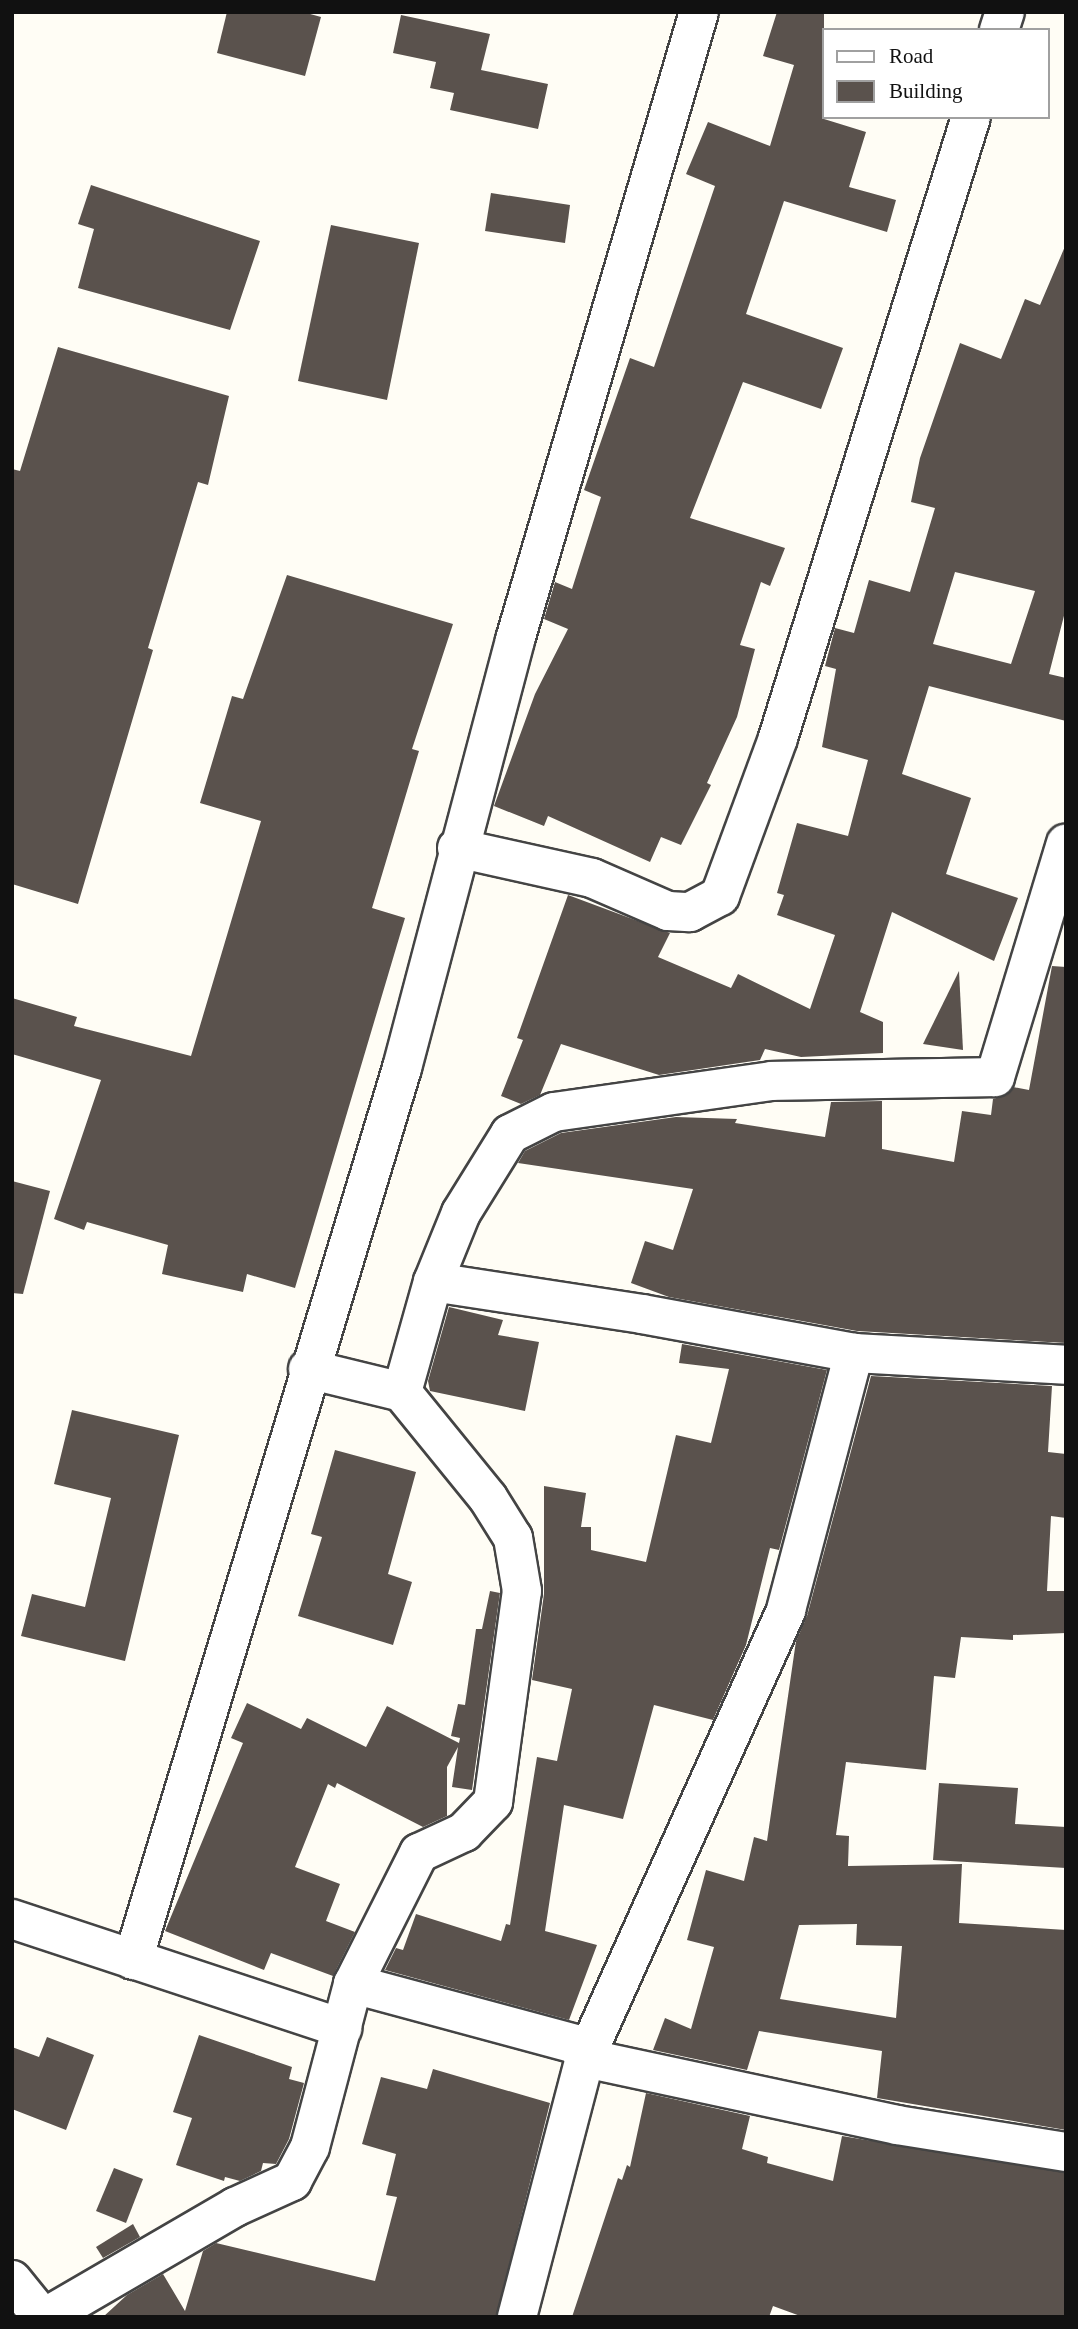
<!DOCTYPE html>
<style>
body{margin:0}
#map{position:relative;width:1078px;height:2329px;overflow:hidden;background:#fffdf5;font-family:"Times New Roman",serif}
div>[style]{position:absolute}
.building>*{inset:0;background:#5a524d}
.roads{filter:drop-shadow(2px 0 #444) drop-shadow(-2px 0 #444) drop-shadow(0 2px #444) drop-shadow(0 -2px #444)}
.minor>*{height:38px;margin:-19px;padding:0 19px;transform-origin:19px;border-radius:19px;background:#fff}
span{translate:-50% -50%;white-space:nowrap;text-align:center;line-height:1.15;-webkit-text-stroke:7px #fff;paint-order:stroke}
.frame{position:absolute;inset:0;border:14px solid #111;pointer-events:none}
.legend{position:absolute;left:822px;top:28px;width:228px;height:91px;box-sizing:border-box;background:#fff;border:2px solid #a0a0a0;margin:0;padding:9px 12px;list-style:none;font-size:21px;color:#111}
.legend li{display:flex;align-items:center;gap:14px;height:35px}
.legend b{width:35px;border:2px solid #a0a0a0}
</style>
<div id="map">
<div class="building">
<i style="clip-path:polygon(227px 12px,303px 12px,321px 17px,305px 76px,217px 53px)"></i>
<i style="clip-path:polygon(777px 12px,824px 12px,824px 119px,866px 132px,849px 187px,896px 200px,887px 232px,784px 201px,746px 314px,843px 348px,821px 409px,743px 382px,690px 518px,785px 548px,770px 586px,761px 582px,740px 645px,755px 649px,737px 717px,707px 783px,711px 785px,681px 845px,661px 837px,650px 862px,548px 816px,544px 826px,494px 806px,535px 694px,568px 629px,544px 619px,555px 582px,572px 589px,601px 497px,584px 490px,630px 358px,654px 367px,715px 186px,686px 174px,708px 122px,770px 146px,794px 65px,763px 56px)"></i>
<i style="clip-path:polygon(401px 15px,490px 34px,481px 70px,548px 84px,538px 129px,450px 110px,454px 93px,430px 88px,436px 62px,393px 53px)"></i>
<i style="clip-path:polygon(91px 185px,260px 241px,230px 330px,78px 288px,94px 229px,78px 224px)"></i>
<i style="clip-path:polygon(491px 193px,570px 205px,565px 243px,485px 231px)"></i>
<i style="clip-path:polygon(331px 225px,419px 243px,387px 400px,298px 381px)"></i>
<i style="clip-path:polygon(evenodd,1066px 244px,1066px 608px,1049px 674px,1066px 678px,1066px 721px,929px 686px,902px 774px,971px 798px,946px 874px,1018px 898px,994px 961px,892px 912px,860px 1012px,883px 1022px,883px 1053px,801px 1057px,765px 1049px,760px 1060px,659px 1075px,561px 1044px,540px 1095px,521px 1104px,501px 1096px,523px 1040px,517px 1038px,568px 895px,670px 933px,658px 957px,731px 988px,738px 974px,810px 1009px,835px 935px,777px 915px,784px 895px,777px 893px,797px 823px,848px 836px,868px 760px,822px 747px,836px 669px,825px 666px,835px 628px,854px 633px,869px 580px,910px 592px,935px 508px,911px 502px,920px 458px,960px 343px,1001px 359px,1025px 299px,1040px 305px,1066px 244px,955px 572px,1035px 591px,1011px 664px,933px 644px,955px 572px)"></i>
<i style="clip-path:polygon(58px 347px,229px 396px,208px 485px,198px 482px,148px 648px,153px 650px,78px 904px,12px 884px,12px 469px,20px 471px)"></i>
<i style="clip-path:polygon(287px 575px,453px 624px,412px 749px,419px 751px,372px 908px,405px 918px,295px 1288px,247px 1274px,243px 1292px,162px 1274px,168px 1245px,87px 1222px,84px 1230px,54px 1219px,101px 1080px,12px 1054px,12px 998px,77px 1017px,74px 1026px,191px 1056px,261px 821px,200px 803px,232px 696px,243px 699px)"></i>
<i style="clip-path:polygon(1052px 966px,1066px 967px,1066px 1343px,857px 1331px,669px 1297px,631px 1283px,645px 1241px,673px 1250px,693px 1189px,518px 1163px,525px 1151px,561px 1133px,676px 1117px,737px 1119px,735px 1123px,825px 1137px,831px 1102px,882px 1101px,882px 1149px,954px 1162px,962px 1111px,991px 1115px,993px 1099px,1007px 1095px,1013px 1087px,1029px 1090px)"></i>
<i style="clip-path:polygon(959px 971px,963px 1050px,923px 1044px)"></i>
<i style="clip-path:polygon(12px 1181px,50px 1191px,23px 1294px,12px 1293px)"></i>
<i style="clip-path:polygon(449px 1307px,503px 1320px,498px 1335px,539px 1342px,525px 1411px,430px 1391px,428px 1381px)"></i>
<i style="clip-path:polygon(682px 1344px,827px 1370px,779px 1550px,770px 1548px,746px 1645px,713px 1720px,654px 1705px,623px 1819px,564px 1805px,545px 1931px,597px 1945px,569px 2020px,385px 1970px,396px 1948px,403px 1950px,416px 1914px,501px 1941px,506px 1924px,510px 1925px,537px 1757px,557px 1761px,572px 1689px,532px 1680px,544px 1594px,544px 1486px,586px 1493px,581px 1527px,591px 1527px,591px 1550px,646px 1562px,676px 1435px,711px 1443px,729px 1369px,679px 1363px)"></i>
<i style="clip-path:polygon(evenodd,871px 1376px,1052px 1386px,1048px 1452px,1066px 1454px,1066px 1518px,1051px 1516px,1047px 1591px,1066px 1591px,1066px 1633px,1013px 1635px,1013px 1640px,961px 1637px,955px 1678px,934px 1676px,926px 1770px,846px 1762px,836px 1835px,849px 1836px,848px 1866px,962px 1864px,959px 1923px,1066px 1930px,1066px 2130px,877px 2098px,882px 2051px,759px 2031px,747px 2070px,653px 2050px,665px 2018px,691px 2029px,714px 1947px,687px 1940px,706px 1870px,744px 1881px,754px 1837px,767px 1841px,796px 1641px,807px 1616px,871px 1376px,857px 1924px,856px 1945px,902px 1946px,896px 2018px,780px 1999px,799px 1925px,857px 1924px)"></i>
<i style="clip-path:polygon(72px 1410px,179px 1435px,125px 1661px,21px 1636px,32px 1594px,85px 1607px,111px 1498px,54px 1484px)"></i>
<i style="clip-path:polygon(335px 1450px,416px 1472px,388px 1574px,412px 1582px,393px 1645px,298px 1616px,322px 1537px,311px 1534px)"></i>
<i style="clip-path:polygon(490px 1591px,500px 1593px,472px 1790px,452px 1787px,458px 1747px,447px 1767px,447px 1816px,423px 1827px,337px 1783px,335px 1788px,328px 1784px,295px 1867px,340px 1884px,326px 1921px,355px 1932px,333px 1976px,271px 1953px,264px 1970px,165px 1931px,243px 1743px,231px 1738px,247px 1703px,301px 1729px,307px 1718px,366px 1747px,387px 1706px,459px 1743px,460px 1738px,451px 1736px,458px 1704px,465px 1705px,476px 1629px,482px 1629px)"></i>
<i style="clip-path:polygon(939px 1783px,1018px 1788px,1015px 1824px,1066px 1827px,1066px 1868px,933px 1860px)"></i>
<i style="clip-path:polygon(199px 2035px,292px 2067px,289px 2079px,304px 2083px,289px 2139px,276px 2164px,263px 2163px,261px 2171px,240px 2181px,225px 2177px,224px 2181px,176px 2165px,192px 2118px,173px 2112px)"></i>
<i style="clip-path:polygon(47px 2037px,94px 2055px,66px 2130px,12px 2109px,12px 2047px,39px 2057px)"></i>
<i style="clip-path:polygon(433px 2069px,550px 2103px,496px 2317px,103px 2317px,127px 2295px,163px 2274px,185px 2311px,203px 2251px,216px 2243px,375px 2281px,397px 2197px,386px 2195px,396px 2154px,362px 2144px,381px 2077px,427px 2089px)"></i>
<i style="clip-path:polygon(646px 2093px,750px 2116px,742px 2149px,768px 2157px,767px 2163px,833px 2181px,842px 2136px,1066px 2173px,1066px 2317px,803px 2317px,773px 2306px,769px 2317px,572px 2317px,618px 2178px,622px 2180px,627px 2165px,630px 2167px)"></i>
<i style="clip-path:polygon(114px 2168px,143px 2179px,126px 2223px,96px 2211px)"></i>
<i style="clip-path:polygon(133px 2224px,140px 2237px,103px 2258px,96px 2247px)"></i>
</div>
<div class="roads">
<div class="minor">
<i style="left:999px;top:30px;width:19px;rotate:-72deg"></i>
<i style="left:457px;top:848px;width:138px;rotate:12.5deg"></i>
<i style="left:592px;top:878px;width:83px;rotate:23.5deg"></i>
<i style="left:668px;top:911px;width:22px;rotate:3deg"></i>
<i style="left:690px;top:912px;width:34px;rotate:-28deg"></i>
<i style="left:720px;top:896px;width:168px;rotate:-69.8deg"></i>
<i style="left:778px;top:738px;width:650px;rotate:-72.74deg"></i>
<i style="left:433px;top:1282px;width:211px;rotate:8.7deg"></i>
<i style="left:642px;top:1314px;width:216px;rotate:10.4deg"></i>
<i style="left:854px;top:1353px;width:212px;rotate:3.2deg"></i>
<i style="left:308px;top:1369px;width:97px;rotate:13.7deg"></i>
<i style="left:12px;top:1919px;width:348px;rotate:18.3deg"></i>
<i style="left:133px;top:1960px;width:932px;rotate:-73.22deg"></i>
<i style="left:402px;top:1068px;width:443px;rotate:-75.2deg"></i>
<i style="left:515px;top:640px;width:654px;rotate:-73.67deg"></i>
<i style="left:353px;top:1984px;width:231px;rotate:15.1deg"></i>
<i style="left:576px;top:2044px;width:17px;rotate:57deg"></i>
<i style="left:585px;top:2058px;width:319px;rotate:12.1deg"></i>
<i style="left:897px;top:2125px;width:171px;rotate:9.1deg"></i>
<i style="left:12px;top:2280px;width:48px;rotate:51deg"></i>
<i style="left:46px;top:2317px;width:219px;rotate:-30.2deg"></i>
<i style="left:235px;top:2207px;width:63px;rotate:-24.5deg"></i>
<i style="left:292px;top:2181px;width:38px;rotate:-62deg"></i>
<i style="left:310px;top:2147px;width:169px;rotate:-75.2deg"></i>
<i style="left:353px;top:1984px;width:147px;rotate:-63.3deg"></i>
<i style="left:419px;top:1853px;width:50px;rotate:-25deg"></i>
<i style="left:464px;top:1832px;width:42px;rotate:-46deg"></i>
<i style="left:493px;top:1802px;width:213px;rotate:-82.2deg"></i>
<i style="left:522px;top:1591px;width:54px;rotate:-99.6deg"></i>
<i style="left:513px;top:1538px;width:47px;rotate:-122deg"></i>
<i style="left:488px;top:1498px;width:136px;rotate:-129.1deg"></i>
<i style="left:402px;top:1392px;width:114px;rotate:-74.3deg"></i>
<i style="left:433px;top:1282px;width:74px;rotate:-67.9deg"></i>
<i style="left:461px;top:1213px;width:93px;rotate:-58.2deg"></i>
<i style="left:510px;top:1134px;width:49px;rotate:-26.6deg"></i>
<i style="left:554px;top:1112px;width:220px;rotate:-8.1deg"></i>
<i style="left:772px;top:1081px;width:223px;rotate:-1deg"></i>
<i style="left:995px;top:1077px;width:244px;rotate:-73.1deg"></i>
<i style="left:517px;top:2317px;width:268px;rotate:-75.3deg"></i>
<i style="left:585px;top:2058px;width:491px;rotate:-65.8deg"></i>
<i style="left:786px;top:1610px;width:266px;rotate:-75.2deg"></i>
</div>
</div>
<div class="frame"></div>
<ul class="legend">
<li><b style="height:9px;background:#fff"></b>Road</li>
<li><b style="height:19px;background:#5a524d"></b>Building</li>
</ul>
</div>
